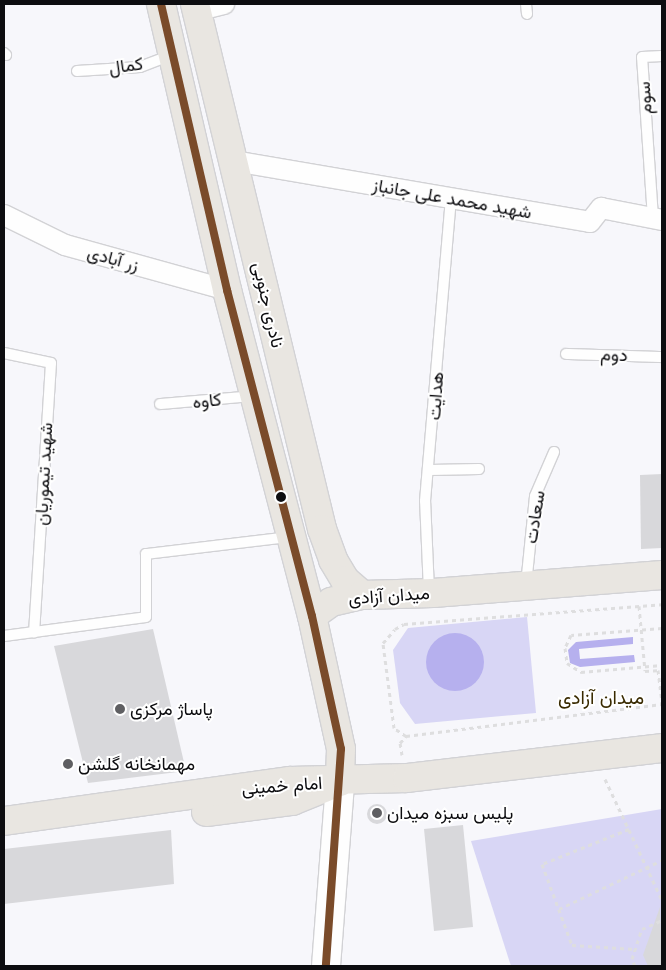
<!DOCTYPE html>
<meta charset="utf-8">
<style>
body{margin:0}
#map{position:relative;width:666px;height:970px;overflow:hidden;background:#f7f7fb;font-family:Quicksand,Vazirmatn,sans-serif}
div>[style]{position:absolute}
.green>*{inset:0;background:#d8d6f5}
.water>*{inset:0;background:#b6b0ee}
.round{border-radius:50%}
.building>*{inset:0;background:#d8d8db}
.path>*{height:3px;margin-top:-1.5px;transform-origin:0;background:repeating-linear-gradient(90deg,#dededf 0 4px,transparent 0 8px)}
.roads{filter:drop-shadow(1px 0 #d2d2d5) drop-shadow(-1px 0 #d2d2d5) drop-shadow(0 1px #d2d2d5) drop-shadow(0 -1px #d2d2d5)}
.lane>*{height:10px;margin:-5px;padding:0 5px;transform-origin:5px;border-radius:5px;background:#fefefe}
.street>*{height:20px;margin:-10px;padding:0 10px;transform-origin:10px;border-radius:10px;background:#fefefe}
.secondary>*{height:28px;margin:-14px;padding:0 14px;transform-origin:14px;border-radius:14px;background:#fefefe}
.primary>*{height:28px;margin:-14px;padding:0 14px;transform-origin:14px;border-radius:14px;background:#e9e6e1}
.bus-1>*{height:8px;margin:-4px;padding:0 4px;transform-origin:4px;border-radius:4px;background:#7a4b2a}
.dots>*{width:14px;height:14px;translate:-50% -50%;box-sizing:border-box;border:2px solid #fff;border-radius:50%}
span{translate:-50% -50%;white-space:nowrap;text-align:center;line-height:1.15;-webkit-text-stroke:4px #fff;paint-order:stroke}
.street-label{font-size:18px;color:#0d0d10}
.poi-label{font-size:18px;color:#0d0d10}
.left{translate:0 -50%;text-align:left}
.neighbourhood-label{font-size:19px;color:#392a00}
.frame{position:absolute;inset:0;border:5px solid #0d0d10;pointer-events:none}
</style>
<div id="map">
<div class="green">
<i style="clip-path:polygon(527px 617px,536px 713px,415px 724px,400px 703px,393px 650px,408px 628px)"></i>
<i style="clip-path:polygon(662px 809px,662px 966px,511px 966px,471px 841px)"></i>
</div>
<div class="water">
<i class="round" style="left:426px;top:633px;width:58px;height:58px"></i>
<i style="clip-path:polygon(633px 637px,633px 644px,579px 649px,580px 659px,634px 655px,635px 662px,580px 667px,570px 663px,568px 650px,576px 642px)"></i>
</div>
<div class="building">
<i style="clip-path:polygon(662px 474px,662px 548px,641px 549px,640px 475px)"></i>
<i style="clip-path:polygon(153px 629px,186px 771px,88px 783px,54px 646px)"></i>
<i class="round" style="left:367px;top:804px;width:20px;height:20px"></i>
<i style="clip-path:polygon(463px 825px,473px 927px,434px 931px,424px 829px)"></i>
<i style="clip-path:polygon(171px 830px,174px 884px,4px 904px,4px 849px)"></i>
<i style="clip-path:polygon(660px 907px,662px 966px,648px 966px,643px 955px)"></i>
</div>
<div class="path">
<i style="left:639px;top:606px;width:65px;rotate:84.7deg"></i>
<i style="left:645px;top:671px;width:17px;rotate:-3deg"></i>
<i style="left:662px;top:628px;width:91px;rotate:175.6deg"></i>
<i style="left:571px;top:635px;width:14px;rotate:115deg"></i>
<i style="left:565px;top:648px;width:15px;rotate:82deg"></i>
<i style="left:567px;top:663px;width:17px;rotate:33deg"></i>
<i style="left:581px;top:672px;width:81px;rotate:-4.9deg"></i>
<i style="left:658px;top:670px;width:34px;rotate:83deg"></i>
<i style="left:406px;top:736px;width:14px;rotate:-146deg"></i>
<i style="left:394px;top:728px;width:86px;rotate:-97.4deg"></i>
<i style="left:383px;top:643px;width:18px;rotate:-49deg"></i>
<i style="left:395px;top:629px;width:10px;rotate:-29deg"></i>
<i style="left:404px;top:624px;width:259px;rotate:-4.4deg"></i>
<i style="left:402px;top:755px;width:12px;rotate:-99deg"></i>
<i style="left:400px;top:743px;width:9px;rotate:-49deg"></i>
<i style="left:406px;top:736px;width:258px;rotate:-7.1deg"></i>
<i style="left:605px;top:779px;width:134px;rotate:64.8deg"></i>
<i style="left:629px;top:829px;width:94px;rotate:158.1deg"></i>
<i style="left:542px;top:864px;width:86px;rotate:69.7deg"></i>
<i style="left:572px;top:945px;width:63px;rotate:3.6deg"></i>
<i style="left:559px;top:909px;width:114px;rotate:-25.4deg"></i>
<i style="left:635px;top:966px;width:8px;rotate:-113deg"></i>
<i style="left:632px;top:959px;width:32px;rotate:-72deg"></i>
<i style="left:642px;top:929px;width:22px;rotate:-24deg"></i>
</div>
<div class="roads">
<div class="lane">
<i style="left:526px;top:4px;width:10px;rotate:84deg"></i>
<i style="left:4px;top:53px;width:3px;rotate:45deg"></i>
<i style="left:77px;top:71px;width:63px;rotate:-3.6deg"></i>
<i style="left:140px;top:67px;width:34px;rotate:-21deg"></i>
<i style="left:653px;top:218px;width:161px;rotate:-93.9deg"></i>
<i style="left:642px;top:57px;width:20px;rotate:-3deg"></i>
<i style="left:4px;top:353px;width:48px;rotate:12deg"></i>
<i style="left:51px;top:363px;width:270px;rotate:93.6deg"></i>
<i style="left:566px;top:354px;width:96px;rotate:1.8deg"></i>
<i style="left:160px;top:404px;width:93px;rotate:-4.9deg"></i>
<i style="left:430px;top:470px;width:49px;rotate:-1.2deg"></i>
<i style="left:526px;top:585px;width:89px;rotate:-84.2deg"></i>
<i style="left:535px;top:496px;width:48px;rotate:-66.6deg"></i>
<i style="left:429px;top:591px;width:90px;rotate:-92.5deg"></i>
<i style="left:425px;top:501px;width:304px;rotate:-85.1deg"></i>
<i style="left:4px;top:636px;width:143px;rotate:-7.6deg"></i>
<i style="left:146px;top:617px;width:63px;rotate:-90deg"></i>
<i style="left:146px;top:554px;width:144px;rotate:-6.8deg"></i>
</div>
<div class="street">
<i style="left:196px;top:11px;width:29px;rotate:-14deg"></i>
<i style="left:234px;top:161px;width:361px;rotate:9.7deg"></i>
<i style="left:590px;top:222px;width:18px;rotate:-52deg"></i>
<i style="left:601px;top:208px;width:62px;rotate:11.1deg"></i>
<i style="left:4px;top:215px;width:68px;rotate:26.2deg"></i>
<i style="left:65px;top:245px;width:168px;rotate:15.5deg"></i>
</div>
<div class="secondary">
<i style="left:326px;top:966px;width:185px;rotate:-85.6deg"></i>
</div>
<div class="primary">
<i style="left:161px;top:4px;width:294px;rotate:77deg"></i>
<i style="left:227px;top:290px;width:337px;rotate:75.4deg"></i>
<i style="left:312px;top:616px;width:136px;rotate:77.7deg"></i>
<i style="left:341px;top:749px;width:33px;rotate:92deg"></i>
<i style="left:195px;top:4px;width:540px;rotate:76.4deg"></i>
<i style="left:322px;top:529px;width:33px;rotate:70deg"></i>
<i style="left:333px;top:560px;width:23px;rotate:59deg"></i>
<i style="left:345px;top:580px;width:23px;rotate:41deg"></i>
<i style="left:312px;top:616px;width:24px;rotate:-36deg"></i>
<i style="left:331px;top:602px;width:32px;rotate:-13deg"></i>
<i style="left:362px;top:595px;width:71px;rotate:-1.6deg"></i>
<i style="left:433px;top:593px;width:230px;rotate:-4.5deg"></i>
<i style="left:206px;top:812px;width:87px;rotate:-7.3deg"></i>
<i style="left:292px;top:801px;width:38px;rotate:-22deg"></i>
<i style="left:4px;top:821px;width:289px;rotate:-8deg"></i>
<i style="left:290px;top:781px;width:117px;rotate:-1.5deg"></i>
<i style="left:407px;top:778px;width:257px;rotate:-6.7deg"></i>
</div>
</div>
<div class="bus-1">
<i style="left:161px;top:4px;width:294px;rotate:77deg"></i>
<i style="left:227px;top:290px;width:337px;rotate:75.4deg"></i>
<i style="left:312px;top:616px;width:136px;rotate:77.7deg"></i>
<i style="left:341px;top:749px;width:218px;rotate:94deg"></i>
</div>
<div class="dots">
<i style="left:281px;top:497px;background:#0d0d10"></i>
<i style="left:120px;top:709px;background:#5f5f62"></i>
<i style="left:68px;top:764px;background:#5f5f62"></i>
<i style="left:377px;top:813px;background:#5f5f62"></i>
</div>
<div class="street-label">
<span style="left:126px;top:66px;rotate:-8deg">کمال</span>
<span style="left:645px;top:98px;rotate:-94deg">سوم</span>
<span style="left:452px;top:199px;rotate:10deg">شهید محمد علی جانباز</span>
<span style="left:113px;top:259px;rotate:15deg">زر آبادی</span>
<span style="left:268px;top:305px;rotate:77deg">نادری جنوبی</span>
<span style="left:614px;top:355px;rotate:2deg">دوم</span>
<span style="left:436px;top:396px;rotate:-86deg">هدایت</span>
<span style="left:207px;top:401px;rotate:-6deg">کاوه</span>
<span style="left:44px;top:474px;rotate:-87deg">شهید تیموریان</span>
<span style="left:535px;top:517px;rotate:-81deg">سعادت</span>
<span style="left:389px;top:596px;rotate:-4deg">میدان آزادی</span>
<span style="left:282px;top:786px;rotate:-4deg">امام خمینی</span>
</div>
<div class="poi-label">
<span class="left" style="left:130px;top:709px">پاساژ مرکزی</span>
<span class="left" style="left:78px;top:764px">مهمانخانه گلشن</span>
<span class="left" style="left:387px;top:813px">پلیس سبزه میدان</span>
</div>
<div class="neighbourhood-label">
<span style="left:601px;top:698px">میدان آزادی</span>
</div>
<div class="frame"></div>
</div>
